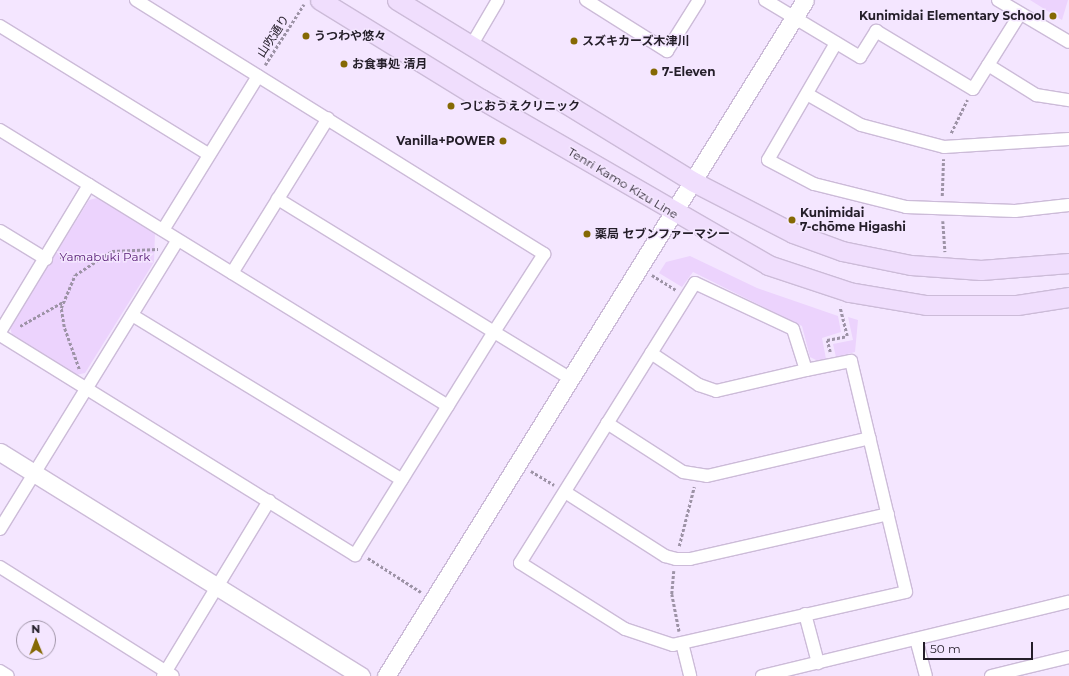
<!DOCTYPE html>
<meta charset="utf-8">
<style>
body{margin:0}
#map{position:relative;width:1069px;height:676px;overflow:hidden;background:#f4e6ff;font-family:Montserrat,"Noto Sans JP",sans-serif}
div>[style]{position:absolute}
.green>*{inset:0;background:#ecd3fd}
.path>*{height:2.5px;margin-top:-1.25px;transform-origin:0;background:repeating-linear-gradient(90deg,#9d93a6 0 3px,transparent 0 5px)}
.roads{filter:drop-shadow(1px 0 #ccbbd8) drop-shadow(-1px 0 #ccbbd8) drop-shadow(0 1px #ccbbd8) drop-shadow(0 -1px #ccbbd8)}
.street>*{height:12px;margin:-6px;padding:0 6px;transform-origin:6px;border-radius:6px;background:#fff}
.secondary>*{height:17px;margin:-8.5px;padding:0 8.5px;transform-origin:8.5px;border-radius:8.5px;background:#fff}
.primary>*{height:19px;margin:-9.5px;padding:0 9.5px;transform-origin:9.5px;border-radius:9.5px;background:#f0defd}
.dots>*{width:11px;height:11px;translate:-50% -50%;box-sizing:border-box;border:2px solid #f4e6ff;border-radius:50%}
span{translate:-50% -50%;white-space:nowrap;text-align:center;line-height:1.15;-webkit-text-stroke:3px #f4e6ff;paint-order:stroke}
.poi-label{font-size:12px;color:#241e29;font-weight:700}
.right{translate:-100% -50%;text-align:right}
.left{translate:0 -50%;text-align:left}
.street-label{font-size:12px;color:#241e29}
.park-label{font-size:12px;color:#561a74}
.north{position:absolute;left:16px;top:620px;width:40px;height:40px;box-sizing:border-box;background:#f4e6ff;border:1px solid #a196a9;border-radius:50%;rotate:359deg;font-size:11px;font-weight:700;line-height:16px;text-align:center;color:#241e29}
.north::after{content:'';display:block;margin:auto;width:14px;height:18px;background:#856904;clip-path:polygon(50% 0,100% 100%,50% 72%,0 100%)}
.scale{position:absolute;left:923px;top:642px;width:110px;height:18px;box-sizing:border-box;border:2px solid #241e29;border-top:0;padding-left:5px;font-size:12px;line-height:14px;white-space:nowrap;color:#241e29;-webkit-text-stroke:3px #f4e6ff;paint-order:stroke}
</style>
<div id="map">
<div class="green">
<i style="clip-path:polygon(1030px 0,1068px 0,1062px 20px)"></i>
<i style="clip-path:polygon(97px 198px,155px 233px,154px 262px,85px 373px,76px 375px,12px 335px,10px 327px,89px 200px)"></i>
<i style="clip-path:polygon(690px 256px,757px 288px,838px 316px,841px 332px,822px 338px,826px 359px,818px 361px,810px 357px,802px 326px,693px 272px,682px 287px,659px 273px,666px 262px)"></i>
<i style="clip-path:polygon(848px 317px,858px 320px,855px 352px,836px 357px,833px 344px,853px 340px)"></i>
</div>
<div class="path">
<i style="left:265px;top:65px;width:72px;rotate:-57.4deg"></i>
<i style="left:951px;top:133px;width:37px;rotate:-64deg"></i>
<i style="left:942px;top:196px;width:37px;rotate:-88deg"></i>
<i style="left:943px;top:221px;width:31px;rotate:86deg"></i>
<i style="left:60px;top:257px;width:35px;rotate:2deg"></i>
<i style="left:652px;top:275px;width:28px;rotate:32deg"></i>
<i style="left:20px;top:326px;width:49px;rotate:-29.2deg"></i>
<i style="left:830px;top:352px;width:12px;rotate:-104deg"></i>
<i style="left:827px;top:340px;width:20px;rotate:-11deg"></i>
<i style="left:847px;top:336px;width:30px;rotate:-104deg"></i>
<i style="left:79px;top:369px;width:45px;rotate:-109.7deg"></i>
<i style="left:64px;top:327px;width:19px;rotate:-99deg"></i>
<i style="left:61px;top:308px;width:36px;rotate:-67deg"></i>
<i style="left:75px;top:275px;width:44px;rotate:-33deg"></i>
<i style="left:112px;top:251px;width:46px;rotate:-2.5deg"></i>
<i style="left:531px;top:471px;width:27px;rotate:31deg"></i>
<i style="left:679px;top:546px;width:61px;rotate:-75.7deg"></i>
<i style="left:368px;top:558px;width:63px;rotate:32.7deg"></i>
<i style="left:674px;top:571px;width:23px;rotate:95deg"></i>
<i style="left:672px;top:594px;width:38px;rotate:79deg"></i>
</div>
<div class="roads">
<div class="street">
<i style="left:136px;top:0;width:481px;rotate:31.9deg"></i>
<i style="left:544px;top:254px;width:93px;rotate:122.7deg"></i>
<i style="left:494px;top:332px;width:90px;rotate:31.4deg"></i>
<i style="left:586px;top:0;width:96px;rotate:32.2deg"></i>
<i style="left:667px;top:51px;width:60px;rotate:-57.9deg"></i>
<i style="left:765px;top:0;width:111px;rotate:31deg"></i>
<i style="left:860px;top:57px;width:31px;rotate:-58deg"></i>
<i style="left:876px;top:31px;width:113px;rotate:30.9deg"></i>
<i style="left:973px;top:89px;width:89px;rotate:-57.9deg"></i>
<i style="left:998px;top:0;width:82px;rotate:30.6deg"></i>
<i style="left:0;top:26px;width:244px;rotate:31.6deg"></i>
<i style="left:836px;top:43px;width:135px;rotate:120.2deg"></i>
<i style="left:768px;top:160px;width:52px;rotate:27.6deg"></i>
<i style="left:814px;top:184px;width:95px;rotate:14deg"></i>
<i style="left:906px;top:207px;width:109px;rotate:2.1deg"></i>
<i style="left:1015px;top:211px;width:54px;rotate:-6.3deg"></i>
<i style="left:471px;top:46px;width:53px;rotate:-59.6deg"></i>
<i style="left:988px;top:65px;width:57px;rotate:32deg"></i>
<i style="left:1036px;top:95px;width:33px;rotate:9deg"></i>
<i style="left:807px;top:94px;width:62px;rotate:29.9deg"></i>
<i style="left:861px;top:125px;width:86px;rotate:14.8deg"></i>
<i style="left:944px;top:147px;width:125px;rotate:-3.7deg"></i>
<i style="left:0;top:130px;width:526px;rotate:31.64deg"></i>
<i style="left:163px;top:230px;width:181px;rotate:-58.3deg"></i>
<i style="left:0;top:231px;width:54px;rotate:31.3deg"></i>
<i style="left:232px;top:273px;width:182px;rotate:-58.2deg"></i>
<i style="left:695px;top:283px;width:108px;rotate:25.1deg"></i>
<i style="left:793px;top:329px;width:43px;rotate:72.4deg"></i>
<i style="left:806px;top:370px;width:46px;rotate:-11.3deg"></i>
<i style="left:851px;top:361px;width:237px;rotate:76.6deg"></i>
<i style="left:906px;top:592px;width:239px;rotate:167.2deg"></i>
<i style="left:673px;top:645px;width:51px;rotate:-161.6deg"></i>
<i style="left:625px;top:629px;width:124px;rotate:-147.8deg"></i>
<i style="left:520px;top:563px;width:330px;rotate:-58deg"></i>
<i style="left:132px;top:315px;width:316px;rotate:31.4deg"></i>
<i style="left:0;top:332px;width:172px;rotate:-58.8deg"></i>
<i style="left:0;top:335px;width:418px;rotate:31.8deg"></i>
<i style="left:355px;top:555px;width:263px;rotate:-58.1deg"></i>
<i style="left:494px;top:332px;width:254px;rotate:-148.4deg"></i>
<i style="left:651px;top:353px;width:58px;rotate:33.7deg"></i>
<i style="left:699px;top:385px;width:18px;rotate:19deg"></i>
<i style="left:716px;top:391px;width:92px;rotate:-13.1deg"></i>
<i style="left:607px;top:423px;width:90px;rotate:32.8deg"></i>
<i style="left:683px;top:472px;width:24px;rotate:9deg"></i>
<i style="left:707px;top:476px;width:167px;rotate:-13.1deg"></i>
<i style="left:565px;top:492px;width:119px;rotate:32.6deg"></i>
<i style="left:665px;top:556px;width:11px;rotate:15deg"></i>
<i style="left:676px;top:559px;width:14px"></i>
<i style="left:690px;top:559px;width:203px;rotate:-12.8deg"></i>
<i style="left:0;top:529px;width:339px;rotate:-58.4deg"></i>
<i style="left:0;top:567px;width:204px;rotate:32.2deg"></i>
<i style="left:805px;top:614px;width:51px;rotate:75.1deg"></i>
<i style="left:916px;top:639px;width:38px;rotate:75deg"></i>
<i style="left:682px;top:643px;width:34px;rotate:76deg"></i>
<i style="left:0;top:671px;width:9px;rotate:32deg"></i>
<i style="left:163px;top:676px;width:205px;rotate:-58.8deg"></i>
<i style="left:762px;top:676px;width:316px;rotate:-13.6deg"></i>
<i style="left:991px;top:676px;width:80px;rotate:-13.7deg"></i>
</div>
<div class="secondary">
<i style="left:0;top:452px;width:425px;rotate:31.8deg"></i>
<i style="left:386px;top:676px;width:795px;rotate:-58.21deg"></i>
</div>
<div class="primary">
<i style="left:320px;top:0;width:189px;rotate:31.6deg"></i>
<i style="left:481px;top:99px;width:332px;rotate:30deg"></i>
<i style="left:768px;top:265px;width:85px;rotate:18.4deg"></i>
<i style="left:849px;top:292px;width:78px;rotate:9.6deg"></i>
<i style="left:926px;top:305px;width:91px"></i>
<i style="left:1017px;top:305px;width:53px;rotate:-8.7deg"></i>
<i style="left:397px;top:0;width:348px;rotate:31.5deg"></i>
<i style="left:694px;top:182px;width:111px;rotate:27.3deg"></i>
<i style="left:793px;top:233px;width:52px;rotate:20.2deg"></i>
<i style="left:842px;top:251px;width:70px;rotate:11.5deg"></i>
<i style="left:911px;top:265px;width:70px;rotate:4.1deg"></i>
<i style="left:981px;top:270px;width:88px;rotate:-4.5deg"></i>
</div>
</div>
<div class="dots">
<i style="left:1053px;top:16px;background:#856904"></i>
<i style="left:306px;top:36px;background:#856904"></i>
<i style="left:574px;top:41px;background:#856904"></i>
<i style="left:344px;top:64px;background:#856904"></i>
<i style="left:654px;top:72px;background:#856904"></i>
<i style="left:451px;top:106px;background:#856904"></i>
<i style="left:503px;top:141px;background:#856904"></i>
<i style="left:792px;top:220px;background:#856904"></i>
<i style="left:587px;top:234px;background:#856904"></i>
</div>
<div class="poi-label">
<span class="right" style="left:1045px;top:16px">Kunimidai Elementary School</span>
<span class="left" style="left:314px;top:36px">うつわや悠々</span>
<span class="left" style="left:582px;top:41px">スズキカーズ木津川</span>
<span class="left" style="left:352px;top:64px">お食事処 清月</span>
<span class="left" style="left:662px;top:72px">7-Eleven</span>
<span class="left" style="left:460px;top:106px">つじおうえクリニック</span>
<span class="right" style="left:495px;top:141px">Vanilla+POWER</span>
<span class="left" style="left:800px;top:220px">Kunimidai<br>7-chōme Higashi</span>
<span class="left" style="left:595px;top:234px">薬局 セブンファーマシー</span>
</div>
<div class="street-label">
<span style="left:273px;top:36px;rotate:-57deg">山吹通り</span>
<span style="left:623px;top:183px;rotate:31deg">Tenri Kamo Kizu Line</span>
</div>
<div class="park-label">
<span style="left:105px;top:257px">Yamabuki Park</span>
</div>
<div class="north">N</div>
<div class="scale">50 m</div>
</div>
